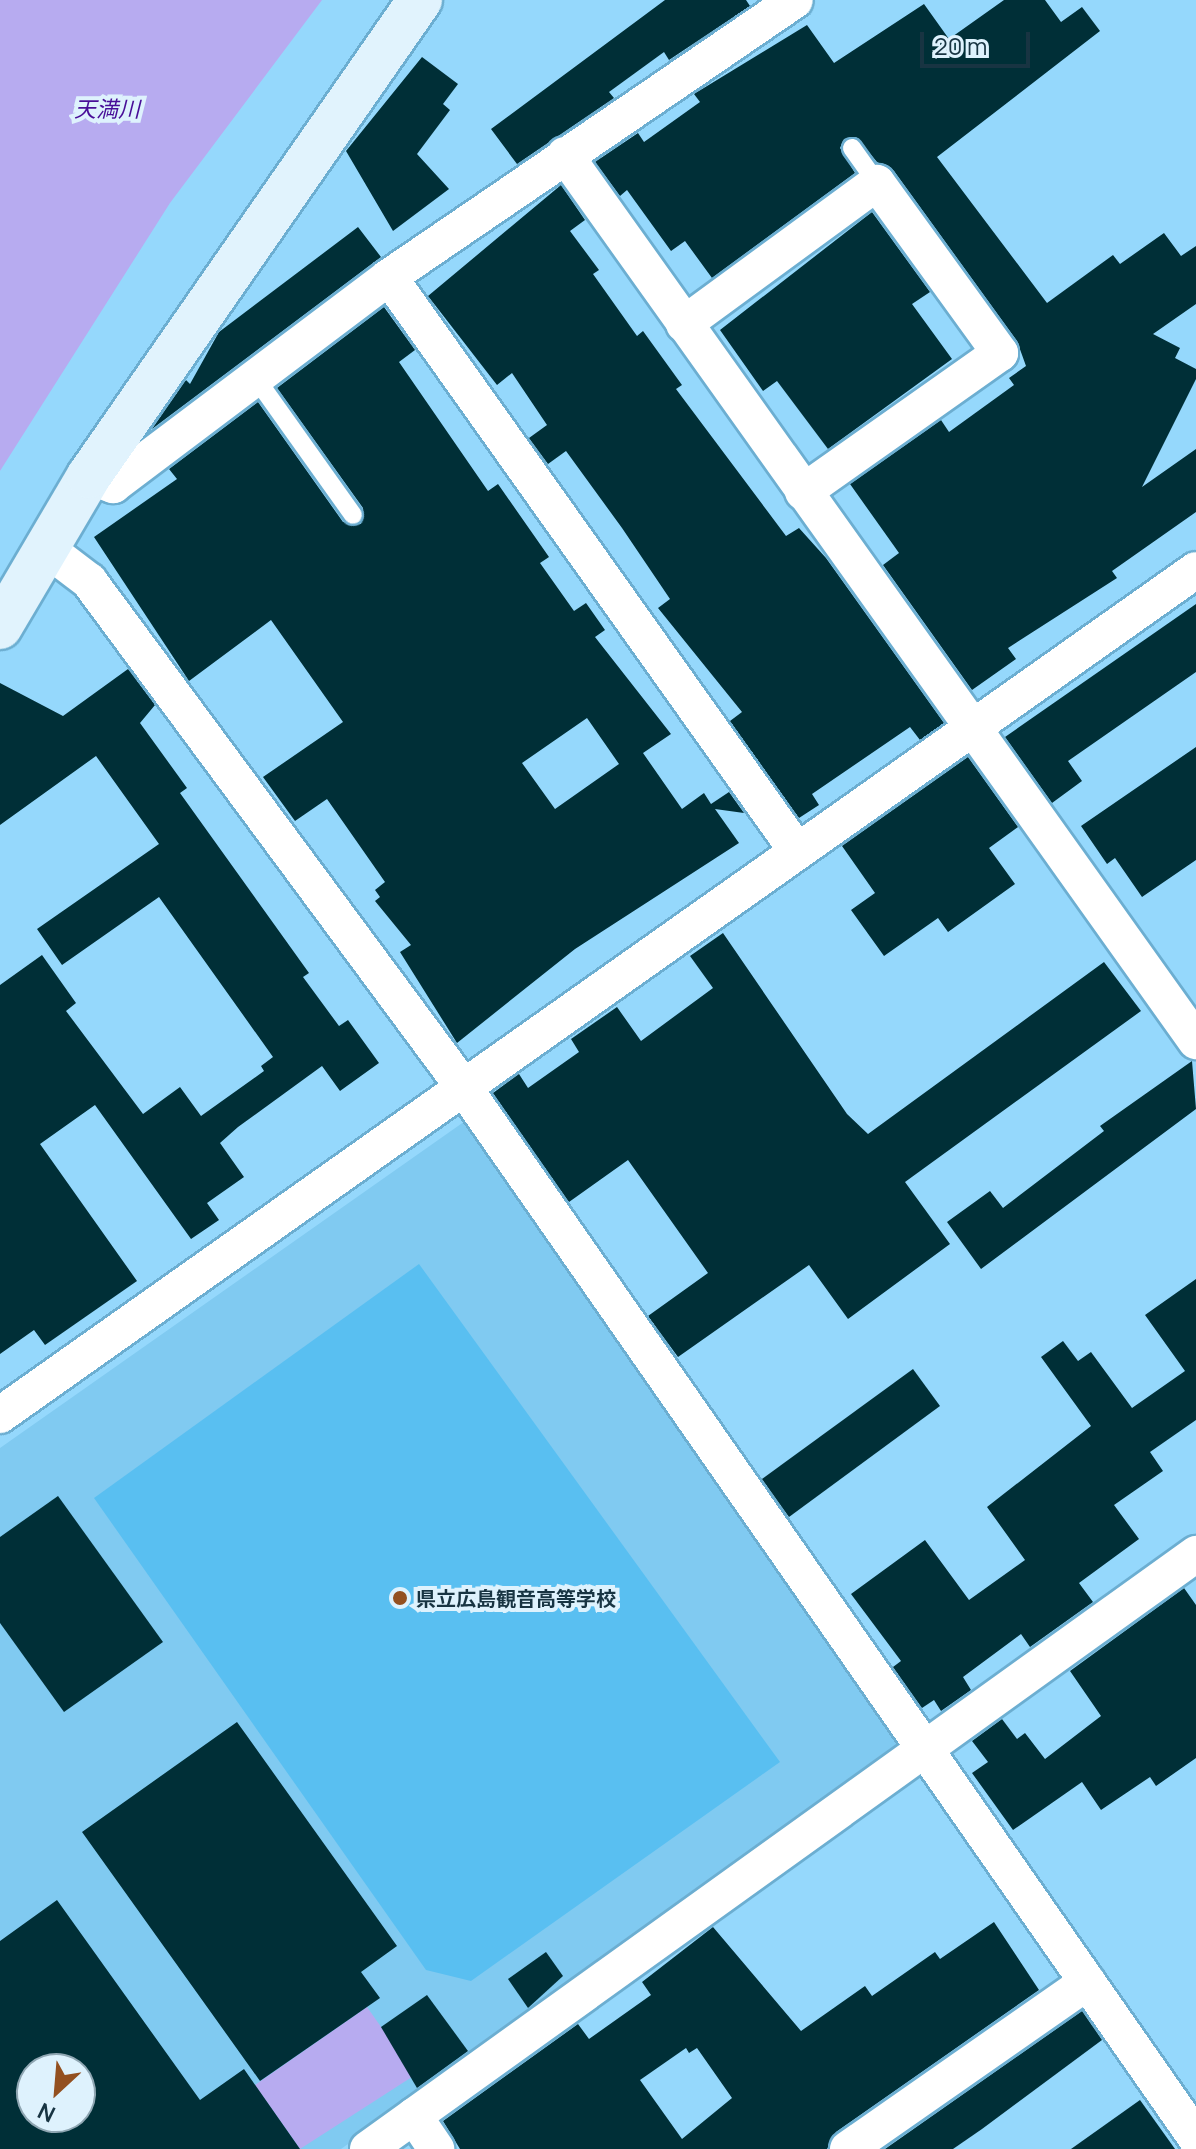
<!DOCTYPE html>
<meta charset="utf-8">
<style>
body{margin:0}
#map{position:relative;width:1196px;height:2149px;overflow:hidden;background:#95d8fc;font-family:Manrope,"Noto Sans JP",sans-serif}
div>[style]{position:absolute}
.built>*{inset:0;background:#80caf1}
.green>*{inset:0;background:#59bff1}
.water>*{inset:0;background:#b7abf0}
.building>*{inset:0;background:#002f37}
.roads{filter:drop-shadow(2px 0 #6caed1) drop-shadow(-2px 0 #6caed1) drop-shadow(0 2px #6caed1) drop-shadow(0 -2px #6caed1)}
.lane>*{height:18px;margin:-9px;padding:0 9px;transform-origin:9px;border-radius:9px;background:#fff}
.street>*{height:36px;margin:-18px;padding:0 18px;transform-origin:18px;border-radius:18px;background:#fff}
.secondary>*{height:44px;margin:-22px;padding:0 22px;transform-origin:22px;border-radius:22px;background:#e1f3fd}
.dots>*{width:22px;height:22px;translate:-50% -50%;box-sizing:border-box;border:4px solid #def2fd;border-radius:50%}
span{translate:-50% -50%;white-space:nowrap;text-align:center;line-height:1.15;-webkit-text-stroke:8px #def2fd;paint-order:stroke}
.poi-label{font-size:20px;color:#183442;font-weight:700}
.left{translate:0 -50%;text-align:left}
.water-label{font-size:22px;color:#480e98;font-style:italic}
.north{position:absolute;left:16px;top:2053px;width:80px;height:80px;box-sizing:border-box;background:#def2fd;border:2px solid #8fa6b2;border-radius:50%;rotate:206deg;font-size:22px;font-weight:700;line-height:32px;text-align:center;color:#183442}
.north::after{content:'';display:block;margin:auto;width:28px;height:36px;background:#935020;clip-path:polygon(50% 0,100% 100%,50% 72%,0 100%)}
.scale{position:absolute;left:920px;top:32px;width:110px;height:36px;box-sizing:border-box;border:4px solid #183442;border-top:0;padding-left:10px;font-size:24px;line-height:28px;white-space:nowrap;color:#183442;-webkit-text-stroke:6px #def2fd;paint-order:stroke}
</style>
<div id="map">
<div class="built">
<i style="clip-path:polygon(evenodd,468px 1119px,904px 1749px,341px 2149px,0 2149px,0 1448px,468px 1119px,32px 2069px,80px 2069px,80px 2117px,32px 2117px,32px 2069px)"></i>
</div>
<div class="green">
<i style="clip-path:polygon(419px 1264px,780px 1762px,471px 1981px,426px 1970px,94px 1498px)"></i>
</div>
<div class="water">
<i style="clip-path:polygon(0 0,322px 0,170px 203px,0 471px)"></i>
<i style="clip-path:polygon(367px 2007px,415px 2075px,300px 2149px,255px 2085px)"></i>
</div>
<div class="building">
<i style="clip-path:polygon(665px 0,746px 0,750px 6px,669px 60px,664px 52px,609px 92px,614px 98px,517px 164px,491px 129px)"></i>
<i style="clip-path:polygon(1004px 0,1045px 0,1061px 22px,1082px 7px,1100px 31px,937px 157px,1047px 303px,1113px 255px,1120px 264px,1164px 233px,1181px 256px,1196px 246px,1196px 304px,1153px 334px,1180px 348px,1175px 358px,1196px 369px,1196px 379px,1142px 487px,1196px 449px,1196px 512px,1112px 571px,1117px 578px,1008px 648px,1016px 659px,972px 690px,883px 565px,899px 553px,850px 484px,941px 420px,949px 432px,1014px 385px,1009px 378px,1026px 366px,1017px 341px,894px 171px,877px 162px,856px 137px,844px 139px,840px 148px,855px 173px,712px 278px,685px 241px,671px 251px,627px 190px,620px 196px,595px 162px,638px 133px,644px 142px,700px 102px,694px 94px,807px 25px,834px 63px,924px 4px,949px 39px)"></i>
<i style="clip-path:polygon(422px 57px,458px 84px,443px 104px,450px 110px,417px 154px,449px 189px,393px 231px,346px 151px)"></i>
<i style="clip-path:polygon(561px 185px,585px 220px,570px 231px,599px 270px,593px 274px,637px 336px,643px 331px,682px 385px,676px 389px,786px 536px,799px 528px,826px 558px,944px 723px,920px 740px,910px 727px,812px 794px,819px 805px,799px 818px,730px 721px,742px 712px,658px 608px,670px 599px,622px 528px,566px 451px,548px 464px,529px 438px,547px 425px,512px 373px,497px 385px,428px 296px)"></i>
<i style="clip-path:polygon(872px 212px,930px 292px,912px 304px,952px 359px,828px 449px,777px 381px,763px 391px,720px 330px)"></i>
<i style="clip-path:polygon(358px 227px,381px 257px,152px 429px,186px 380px,190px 384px,219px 332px)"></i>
<i style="clip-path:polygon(evenodd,384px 307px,415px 350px,399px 362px,488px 491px,498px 484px,549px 557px,540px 563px,574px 611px,586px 603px,605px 630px,595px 637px,671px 734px,643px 753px,682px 809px,704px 793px,711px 804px,729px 792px,744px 813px,715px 809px,739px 843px,575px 949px,457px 1043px,400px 952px,411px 945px,375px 901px,380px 897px,375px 890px,385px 882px,327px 799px,295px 821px,263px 777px,343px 722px,271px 620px,189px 681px,94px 537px,177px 479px,169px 469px,258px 402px,343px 522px,361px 524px,363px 508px,277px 388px,384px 307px,587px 718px,619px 764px,555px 809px,522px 763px,587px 718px)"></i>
<i style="clip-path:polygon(1196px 604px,1196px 672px,1068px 761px,1082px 781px,1052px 803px,1005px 737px)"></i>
<i style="clip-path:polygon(128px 669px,155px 705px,140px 723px,187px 788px,180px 793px,309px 973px,303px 977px,339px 1026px,348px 1020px,379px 1063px,340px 1091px,322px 1066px,238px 1127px,220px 1143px,244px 1177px,207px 1203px,219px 1220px,191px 1239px,95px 1105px,40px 1144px,137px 1281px,45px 1345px,34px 1330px,0 1354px,0 985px,42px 955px,76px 1003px,66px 1011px,143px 1114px,180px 1087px,201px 1116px,264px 1071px,261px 1066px,273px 1057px,159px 897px,62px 965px,37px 929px,159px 844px,96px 756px,0 825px,0 683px,63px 716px)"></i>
<i style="clip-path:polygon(1196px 747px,1196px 860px,1142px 897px,1115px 858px,1107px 864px,1081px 826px)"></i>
<i style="clip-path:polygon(968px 757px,1018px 827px,989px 848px,1015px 884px,948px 932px,938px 918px,884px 956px,851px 910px,875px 893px,842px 846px)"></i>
<i style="clip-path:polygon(723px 933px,847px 1114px,868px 1134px,1104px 962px,1141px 1011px,905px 1182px,950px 1244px,848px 1319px,809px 1265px,678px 1357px,648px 1316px,708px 1273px,628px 1160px,569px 1202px,493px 1093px,519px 1074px,528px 1088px,579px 1052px,571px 1039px,617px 1007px,641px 1041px,713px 988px,690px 956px)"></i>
<i style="clip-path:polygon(1192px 1061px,1196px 1109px,981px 1269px,947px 1222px,990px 1191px,1003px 1208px,1104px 1131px,1100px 1126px)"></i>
<i style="clip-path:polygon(1196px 1279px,1196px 1420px,1150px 1452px,1163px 1471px,1114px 1505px,1139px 1539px,1079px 1583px,1093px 1602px,1030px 1647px,1021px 1634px,963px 1677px,971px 1690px,941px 1711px,934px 1700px,922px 1708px,893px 1667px,901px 1661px,851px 1594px,925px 1540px,969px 1600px,1025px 1560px,987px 1507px,1091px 1426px,1041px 1357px,1063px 1341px,1078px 1361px,1091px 1352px,1132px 1408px,1185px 1371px,1145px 1315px)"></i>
<i style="clip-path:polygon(913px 1369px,940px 1406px,789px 1517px,762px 1479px)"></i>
<i style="clip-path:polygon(58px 1496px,163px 1642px,64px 1712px,0 1623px,0 1537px)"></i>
<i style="clip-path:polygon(1184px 1588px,1196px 1605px,1196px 1758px,1156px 1786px,1150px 1777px,1101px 1810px,1082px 1782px,1013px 1830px,972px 1773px,988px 1762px,972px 1741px,1002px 1719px,1017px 1739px,1025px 1733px,1045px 1759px,1101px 1716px,1070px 1671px)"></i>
<i style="clip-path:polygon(237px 1722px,397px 1946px,361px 1972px,380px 1998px,260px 2081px,82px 1832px)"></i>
<i style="clip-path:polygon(evenodd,57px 1900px,200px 2100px,244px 2069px,300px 2149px,0 2149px,0 1941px,57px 1900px,32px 2069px,80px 2069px,80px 2117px,32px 2117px,32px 2069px)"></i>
<i style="clip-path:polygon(evenodd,994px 1922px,1039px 1990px,836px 2132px,827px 2149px,460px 2149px,443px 2121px,578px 2024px,589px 2039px,651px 1995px,642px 1982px,713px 1927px,801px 2031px,865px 1986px,872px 1996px,935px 1952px,940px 1959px,994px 1922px,686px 2048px,689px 2053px,697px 2048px,732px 2098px,682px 2139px,640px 2080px,686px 2048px)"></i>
<i style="clip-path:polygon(546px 1952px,563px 1976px,528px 2008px,508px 1979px)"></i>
<i style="clip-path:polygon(427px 1995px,468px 2051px,417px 2088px,381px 2027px)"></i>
<i style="clip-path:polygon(1082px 2011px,1102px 2040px,982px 2129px,953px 2149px,885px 2149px)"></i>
<i style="clip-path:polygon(1140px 2100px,1175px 2149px,1071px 2149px)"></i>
</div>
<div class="roads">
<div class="lane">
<i style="left:852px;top:148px;width:43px;rotate:54.5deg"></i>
<i style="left:255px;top:377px;width:169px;rotate:54.6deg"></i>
</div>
<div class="street">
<i style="left:565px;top:155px;width:1088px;rotate:54.54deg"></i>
<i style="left:389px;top:277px;width:704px;rotate:54.59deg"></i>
<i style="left:684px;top:324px;width:239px;rotate:-36.2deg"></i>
<i style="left:877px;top:183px;width:210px;rotate:54.1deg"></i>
<i style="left:1000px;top:353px;width:241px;rotate:144.8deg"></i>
<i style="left:89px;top:476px;width:26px;rotate:21deg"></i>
<i style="left:113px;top:485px;width:346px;rotate:-37deg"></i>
<i style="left:389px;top:277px;width:491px;rotate:-34.3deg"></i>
<i style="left:47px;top:549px;width:53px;rotate:37.3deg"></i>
<i style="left:89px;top:581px;width:627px;rotate:53.5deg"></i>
<i style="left:462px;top:1085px;width:1284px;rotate:55.12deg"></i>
<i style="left:0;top:1415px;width:1464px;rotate:-35.24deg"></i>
<i style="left:414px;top:2116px;width:40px;rotate:56deg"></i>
<i style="left:368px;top:2149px;width:1020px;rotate:-35.7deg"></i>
<i style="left:848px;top:2149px;width:292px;rotate:-34.9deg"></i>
</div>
<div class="secondary">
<i style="left:0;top:627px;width:175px;rotate:-59.5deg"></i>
<i style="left:89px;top:476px;width:580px;rotate:-55.19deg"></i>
</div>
</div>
<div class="dots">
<i style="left:400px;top:1598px;background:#935020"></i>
</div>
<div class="poi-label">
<span class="left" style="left:416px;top:1598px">県立広島観音高等学校</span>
</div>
<div class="water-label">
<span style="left:107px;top:110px">天満川</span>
</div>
<div class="north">N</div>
<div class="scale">20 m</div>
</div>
